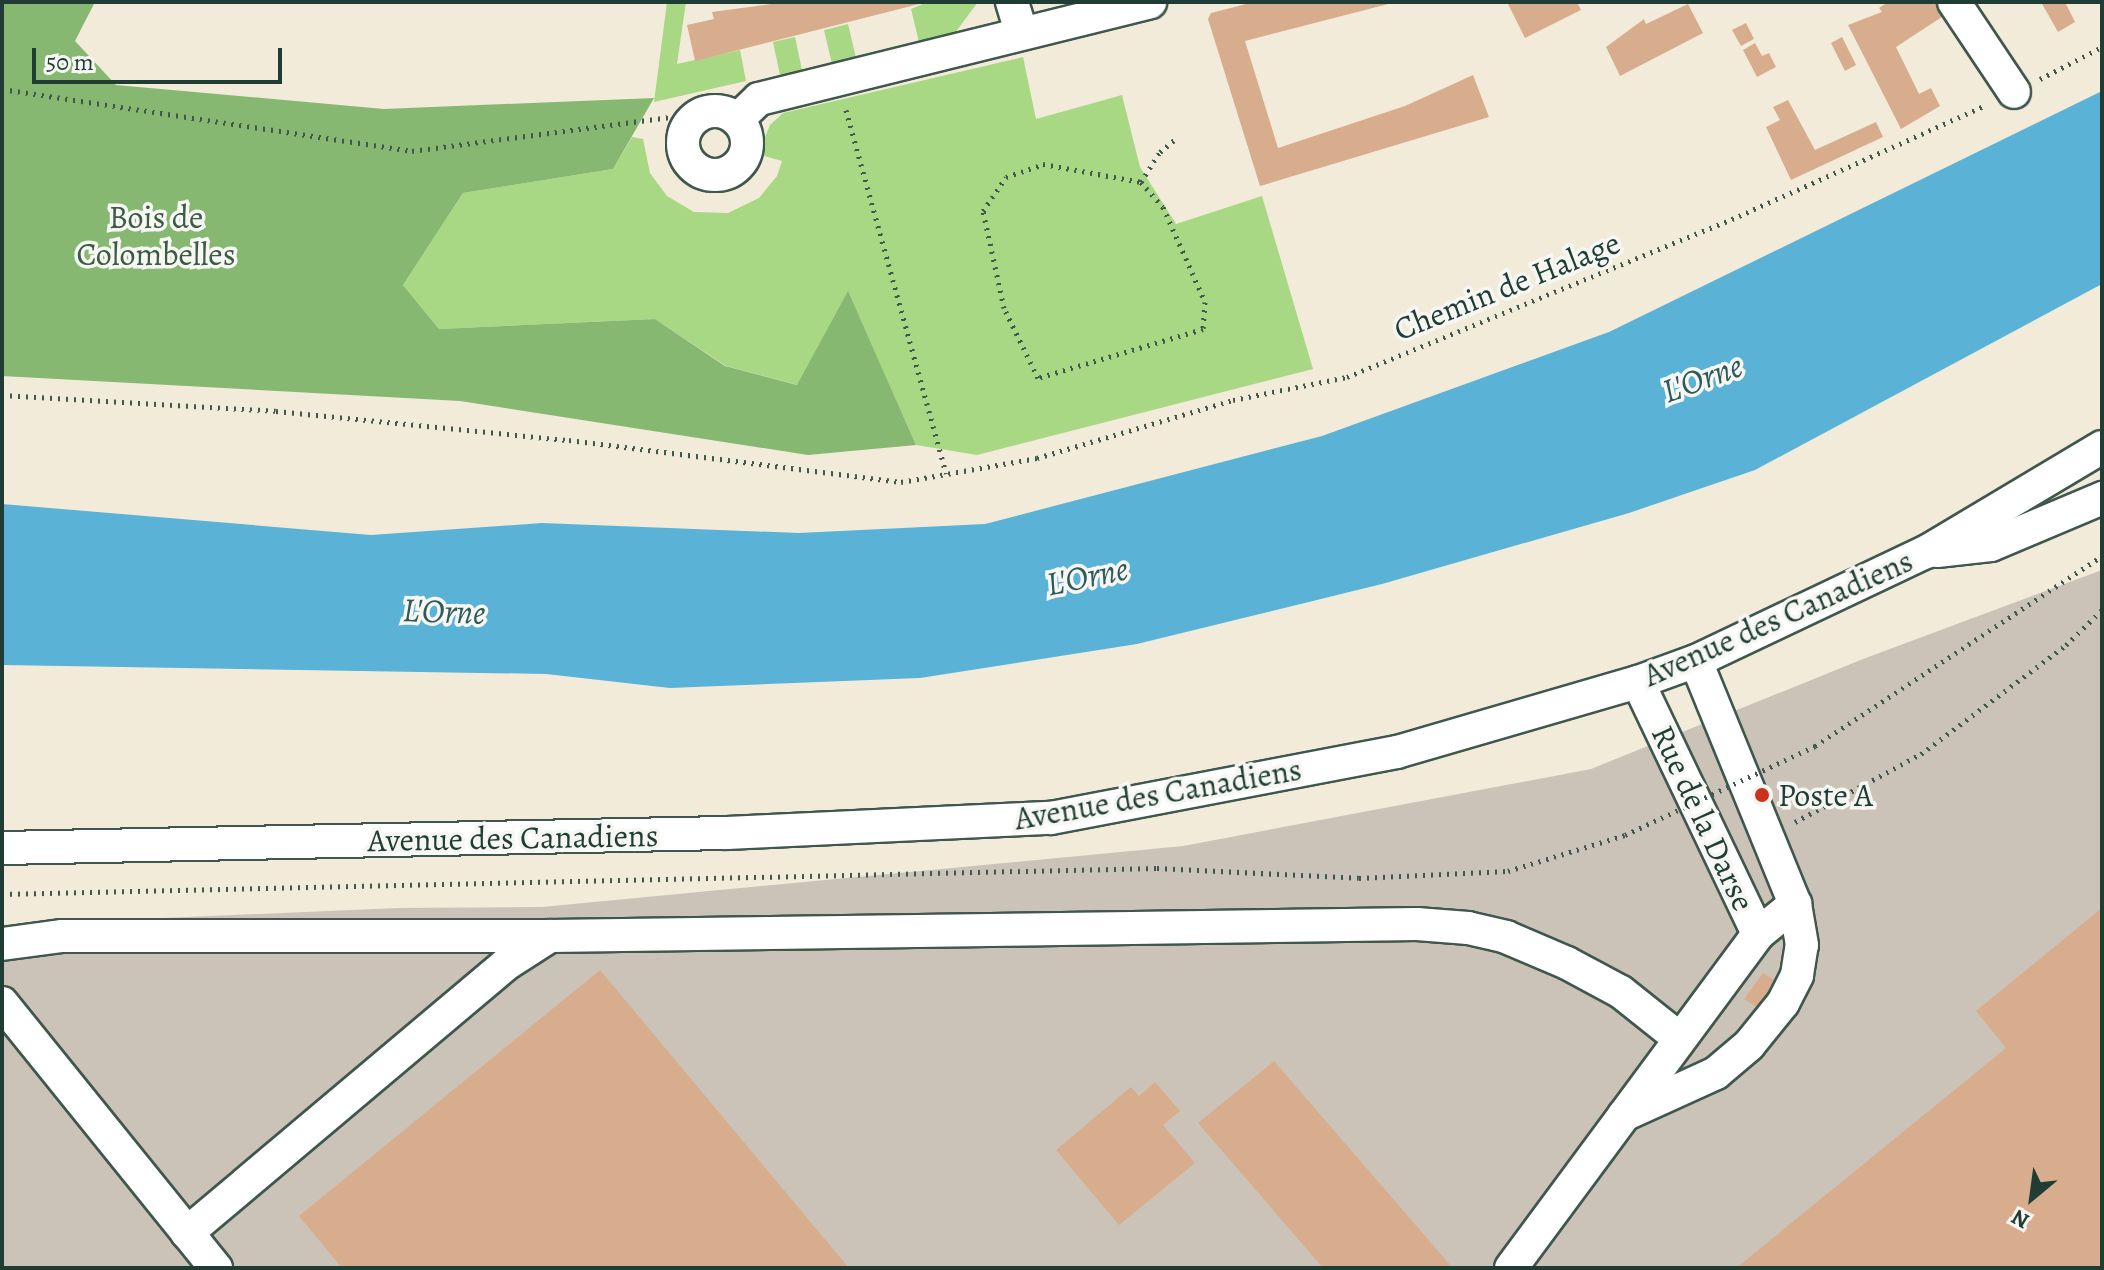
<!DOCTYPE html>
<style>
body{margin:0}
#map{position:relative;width:2104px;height:1270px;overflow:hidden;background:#f2ebda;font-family:Alegreya,serif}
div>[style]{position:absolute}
.industrial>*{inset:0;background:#cbc3b8}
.green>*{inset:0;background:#a9d885}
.forest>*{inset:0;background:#86b872}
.water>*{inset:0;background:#5ab3d7}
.building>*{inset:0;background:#d8ad8d}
.path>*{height:5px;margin-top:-2.5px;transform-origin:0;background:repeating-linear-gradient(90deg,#3f574d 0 2px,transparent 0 8px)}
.roads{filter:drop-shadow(2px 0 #3f574d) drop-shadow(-2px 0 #3f574d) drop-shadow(0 2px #3f574d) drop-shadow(0 -2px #3f574d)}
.minor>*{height:32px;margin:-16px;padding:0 16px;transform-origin:16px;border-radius:16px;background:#fff}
.minor>.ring{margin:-16px;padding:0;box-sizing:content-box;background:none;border:32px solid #fff;border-radius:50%}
.path-bridge>*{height:5px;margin-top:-2.5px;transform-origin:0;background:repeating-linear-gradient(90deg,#3f574d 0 2px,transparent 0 8px)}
.dots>*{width:22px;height:22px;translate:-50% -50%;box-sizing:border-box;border:4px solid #f6f6f2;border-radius:50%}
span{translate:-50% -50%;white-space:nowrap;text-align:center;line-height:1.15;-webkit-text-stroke:7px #f6f6f2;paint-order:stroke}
.park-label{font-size:32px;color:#3b5c44}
.street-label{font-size:32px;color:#1f3d34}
.poi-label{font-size:32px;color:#1f3d34}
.left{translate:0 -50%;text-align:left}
.water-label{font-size:34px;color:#2e5a5d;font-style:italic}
.frame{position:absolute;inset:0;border:4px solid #1f3d34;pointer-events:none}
.north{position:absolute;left:1992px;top:1158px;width:80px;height:80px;-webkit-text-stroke:6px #f6f6f2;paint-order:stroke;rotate:209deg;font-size:22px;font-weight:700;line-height:32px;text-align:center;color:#1f3d34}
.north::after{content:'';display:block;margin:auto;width:28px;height:36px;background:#1f3d34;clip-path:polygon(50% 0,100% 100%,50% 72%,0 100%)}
.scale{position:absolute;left:32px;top:48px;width:250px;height:36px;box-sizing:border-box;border:4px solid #1f3d34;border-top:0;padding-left:10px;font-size:24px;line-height:28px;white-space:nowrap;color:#1f3d34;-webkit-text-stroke:6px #f6f6f2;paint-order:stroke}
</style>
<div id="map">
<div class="industrial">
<i style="clip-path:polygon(2102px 570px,2102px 1268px,2px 1268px,2px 925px,398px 908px,542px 907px,1183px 846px,1591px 769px,1863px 659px)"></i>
</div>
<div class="green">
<i style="clip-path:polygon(667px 2px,686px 2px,677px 64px,740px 50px,746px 81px,654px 102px)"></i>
<i style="clip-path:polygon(927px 2px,978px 2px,955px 33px,919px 42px,911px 9px)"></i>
<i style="clip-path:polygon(848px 24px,856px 58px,832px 64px,824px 30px)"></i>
<i style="clip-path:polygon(795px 37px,802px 70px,780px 75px,773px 42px)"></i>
<i style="clip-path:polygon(1023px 57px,1036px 119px,1122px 95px,1140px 167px,1176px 224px,1262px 196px,1313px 369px,977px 455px,916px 445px,848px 292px,798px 385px,726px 366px,655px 319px,439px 329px,403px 285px,463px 193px,613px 169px,632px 137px,643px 139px,650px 173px,667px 196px,694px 212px,728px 213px,759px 198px,777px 176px,782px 161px,758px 154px,770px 125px,783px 113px)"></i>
</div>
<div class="forest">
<i style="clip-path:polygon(2px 2px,95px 2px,75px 41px,116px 85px,384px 109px,654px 98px,613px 169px,463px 193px,403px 285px,439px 329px,655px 319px,725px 366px,797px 385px,848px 291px,916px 445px,808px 455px,460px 401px,2px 376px)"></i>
</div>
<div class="water">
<i style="clip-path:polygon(2102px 91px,2102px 284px,1755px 470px,1629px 513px,1382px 584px,1137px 644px,920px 678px,670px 688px,546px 674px,2px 665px,2px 504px,371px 535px,542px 523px,799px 533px,985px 524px,1322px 436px,1609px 332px)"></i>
</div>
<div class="building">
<i style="clip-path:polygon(785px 2px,927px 2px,695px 61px,687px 25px,714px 19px,712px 12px)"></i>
<i style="clip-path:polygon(1254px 2px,1396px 2px,1245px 41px,1278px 148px,1405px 106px,1473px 75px,1489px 117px,1260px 186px,1208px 19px,1211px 13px)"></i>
<i style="clip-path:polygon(1513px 2px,1577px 2px,1581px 10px,1525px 38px,1508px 4px)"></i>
<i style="clip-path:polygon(1888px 2px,1941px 2px,1948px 13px,1896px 47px,1919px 94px,1931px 88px,1940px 106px,1901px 129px,1848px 25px,1882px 12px,1879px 8px)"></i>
<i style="clip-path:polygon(2041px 2px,2065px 2px,2075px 22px,2058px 32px)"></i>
<i style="clip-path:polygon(1688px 4px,1703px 33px,1620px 76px,1606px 47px,1644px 19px,1646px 24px)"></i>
<i style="clip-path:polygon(1746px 23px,1754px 39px,1741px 46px,1732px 30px)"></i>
<i style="clip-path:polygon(1842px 37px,1856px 65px,1845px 71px,1831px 43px)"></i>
<i style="clip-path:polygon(1755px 43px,1762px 56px,1769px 53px,1776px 67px,1757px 77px,1743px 50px)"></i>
<i style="clip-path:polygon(1788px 100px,1815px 150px,1876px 122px,1883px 137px,1791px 180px,1766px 127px,1780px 120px,1773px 107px)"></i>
<i style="clip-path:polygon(2102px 908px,2102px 1268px,1736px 1268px,2006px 1048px,1976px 1011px)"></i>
<i style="clip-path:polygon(600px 970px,849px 1268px,342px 1268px,299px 1216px)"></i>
<i style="clip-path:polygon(1763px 973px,1781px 984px,1762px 1011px,1744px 999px)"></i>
<i style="clip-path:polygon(1274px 1061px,1451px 1266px,1323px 1268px,1198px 1123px)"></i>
<i style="clip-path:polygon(1155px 1082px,1180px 1111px,1163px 1125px,1195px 1163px,1119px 1225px,1056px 1150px,1131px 1087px,1139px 1096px)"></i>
</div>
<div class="path">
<i style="left:2040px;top:79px;width:70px;rotate:-27.3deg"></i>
<i style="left:2px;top:89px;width:415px;rotate:8.6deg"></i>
<i style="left:412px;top:151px;width:299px;rotate:-7.5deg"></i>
<i style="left:846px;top:110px;width:377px;rotate:74.6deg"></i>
<i style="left:1043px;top:164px;width:100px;rotate:10.4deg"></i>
<i style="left:1141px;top:182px;width:33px;rotate:49deg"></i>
<i style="left:1163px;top:207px;width:104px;rotate:66.1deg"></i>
<i style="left:1205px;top:302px;width:27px;rotate:94deg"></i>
<i style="left:1203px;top:329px;width:172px;rotate:163.5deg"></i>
<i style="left:1038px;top:378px;width:78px;rotate:-115.9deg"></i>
<i style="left:1004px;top:308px;width:99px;rotate:-102.2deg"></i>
<i style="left:983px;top:211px;width:41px;rotate:-55.9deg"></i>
<i style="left:1006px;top:177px;width:39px;rotate:-19deg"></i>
<i style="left:1141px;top:182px;width:36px;rotate:-58deg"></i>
<i style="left:1160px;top:152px;width:23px;rotate:-40deg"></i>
<i style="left:2px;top:395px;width:274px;rotate:3.3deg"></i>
<i style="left:276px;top:411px;width:294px;rotate:5.7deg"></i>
<i style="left:569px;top:440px;width:335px;rotate:7.2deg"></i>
<i style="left:901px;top:482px;width:138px;rotate:-10deg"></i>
<i style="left:1037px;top:458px;width:204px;rotate:-16.5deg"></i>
<i style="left:1233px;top:400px;width:116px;rotate:-11.4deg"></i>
<i style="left:1347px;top:377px;width:424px;rotate:-22.3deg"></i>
<i style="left:1739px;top:216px;width:269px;rotate:-24.2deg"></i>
<i style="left:1815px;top:746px;width:344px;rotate:-33.5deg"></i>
<i style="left:1795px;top:822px;width:143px;rotate:-28.4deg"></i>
<i style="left:1921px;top:754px;width:181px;rotate:-36.9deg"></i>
<i style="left:2066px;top:645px;width:50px;rotate:-44.2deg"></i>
<i style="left:2px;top:894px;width:1155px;rotate:-1.29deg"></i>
<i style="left:1157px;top:868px;width:202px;rotate:2.8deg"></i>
<i style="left:1359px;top:878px;width:149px;rotate:-2.7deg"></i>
<i style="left:1508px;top:871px;width:122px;rotate:-17.1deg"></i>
</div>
<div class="roads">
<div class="minor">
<i style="left:1012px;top:2px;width:30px;rotate:73deg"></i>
<i style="left:1954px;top:2px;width:108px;rotate:56.3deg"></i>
<i class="ring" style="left:683px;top:111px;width:32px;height:32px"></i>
<i style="left:737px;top:120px;width:30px;rotate:-44deg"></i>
<i style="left:759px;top:99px;width:403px;rotate:-13.9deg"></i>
<i style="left:1937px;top:551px;width:54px;rotate:-6.3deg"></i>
<i style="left:1991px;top:545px;width:121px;rotate:-22.9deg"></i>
<i style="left:1638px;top:682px;width:279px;rotate:64.5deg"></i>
<i style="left:2px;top:848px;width:725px;rotate:-1.19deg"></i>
<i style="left:727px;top:833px;width:324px;rotate:-2.7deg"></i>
<i style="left:1051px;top:818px;width:352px;rotate:-10.8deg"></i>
<i style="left:1397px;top:752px;width:251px;rotate:-16.2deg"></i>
<i style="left:1638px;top:682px;width:62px;rotate:-19.9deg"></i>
<i style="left:1696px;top:661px;width:255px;rotate:-25.4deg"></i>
<i style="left:1926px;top:552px;width:205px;rotate:-30.8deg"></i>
<i style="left:2px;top:944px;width:61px;rotate:-7.6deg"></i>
<i style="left:62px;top:936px;width:488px"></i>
<i style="left:2px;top:1003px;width:341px;rotate:51.1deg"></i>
<i style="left:1624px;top:1115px;width:101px;rotate:-24.5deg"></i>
<i style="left:1716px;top:1073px;width:43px;rotate:-40.3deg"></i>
<i style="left:1749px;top:1045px;width:54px;rotate:-51deg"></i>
<i style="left:1783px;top:1003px;width:31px;rotate:-63deg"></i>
<i style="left:1797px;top:975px;width:30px;rotate:-81deg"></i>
<i style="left:1802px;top:945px;width:42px;rotate:-99.7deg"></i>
<i style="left:1795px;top:904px;width:262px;rotate:-112.2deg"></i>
<i style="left:187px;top:1233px;width:419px;rotate:-40.1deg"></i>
<i style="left:508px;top:963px;width:50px;rotate:-32.7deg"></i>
<i style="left:550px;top:936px;width:867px;rotate:-0.79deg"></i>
<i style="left:1417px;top:924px;width:51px;rotate:4.5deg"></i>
<i style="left:1468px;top:928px;width:39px;rotate:13deg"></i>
<i style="left:1506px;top:937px;width:66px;rotate:23.1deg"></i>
<i style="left:1567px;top:963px;width:61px;rotate:28.2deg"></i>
<i style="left:1621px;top:992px;width:75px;rotate:38.5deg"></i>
<i style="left:1511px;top:1268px;width:415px;rotate:-53.5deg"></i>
<i style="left:1758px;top:934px;width:48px;rotate:-39deg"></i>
</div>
</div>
<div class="path-bridge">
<i style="left:1625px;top:835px;width:210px;rotate:-25.1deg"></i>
</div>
<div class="dots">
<i style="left:1762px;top:795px;background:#c8321e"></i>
</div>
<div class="park-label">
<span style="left:156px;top:236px">Bois de<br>Colombelles</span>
</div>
<div class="street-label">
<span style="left:1507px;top:286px;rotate:-22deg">Chemin de Halage</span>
<span style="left:1778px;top:618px;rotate:-24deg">Avenue des Canadiens</span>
<span style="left:1158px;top:794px;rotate:-10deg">Avenue des Canadiens</span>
<span style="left:1703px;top:818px;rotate:65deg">Rue de la Darse</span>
<span style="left:513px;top:838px;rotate:-1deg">Avenue des Canadiens</span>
</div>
<div class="poi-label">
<span class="left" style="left:1778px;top:795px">Poste A</span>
</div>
<div class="water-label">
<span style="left:1702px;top:378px;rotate:-20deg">L'Orne</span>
<span style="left:1087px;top:576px;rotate:-12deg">L'Orne</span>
<span style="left:444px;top:611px;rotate:2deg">L'Orne</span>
</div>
<div class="frame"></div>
<div class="north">N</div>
<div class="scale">50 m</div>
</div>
